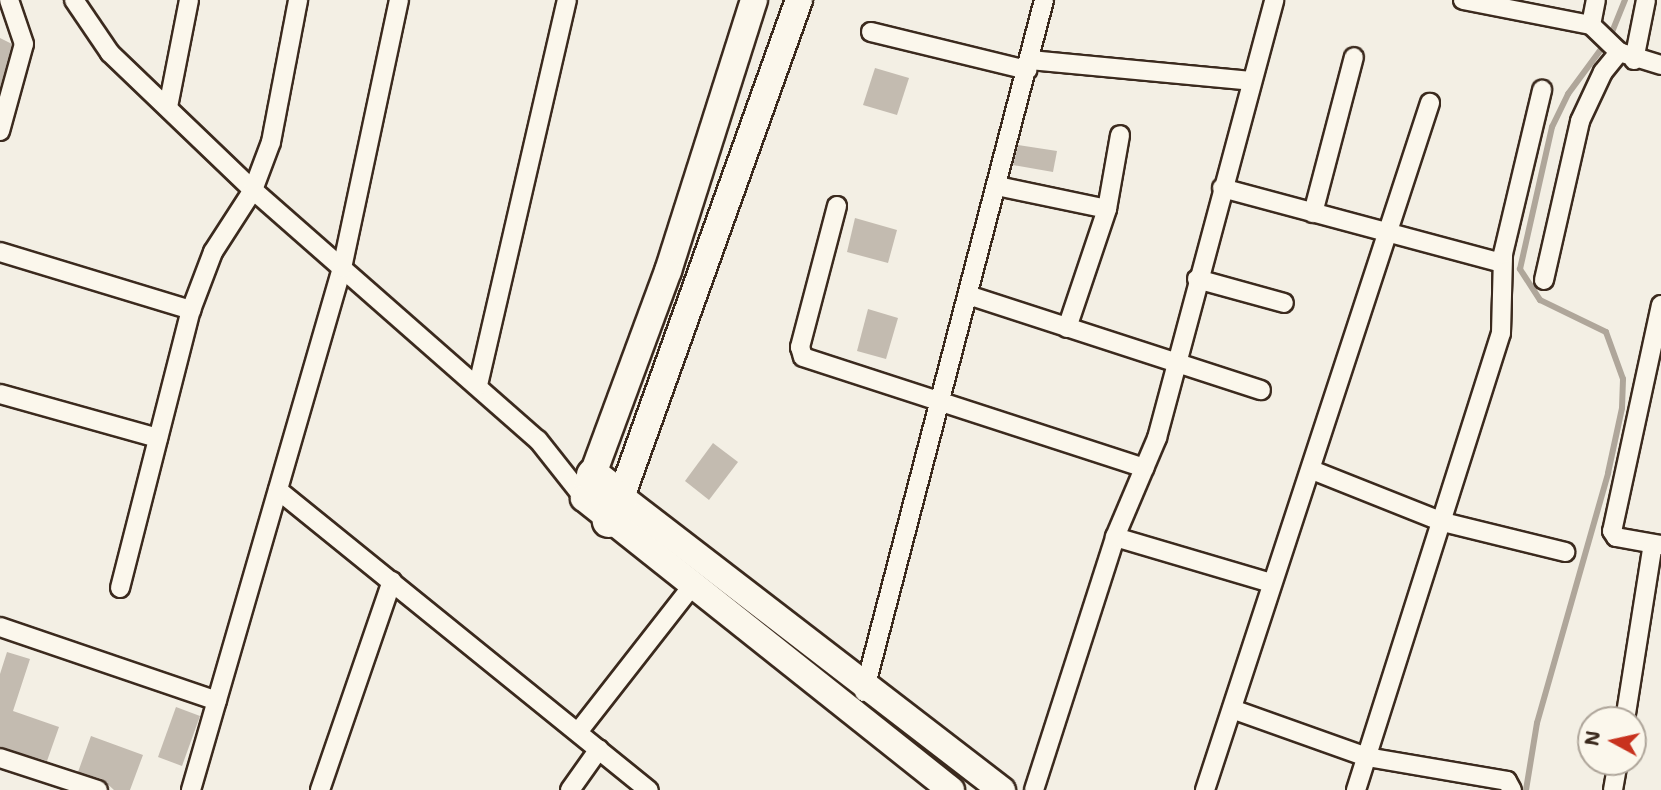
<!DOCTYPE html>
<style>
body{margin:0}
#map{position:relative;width:1661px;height:790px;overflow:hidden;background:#f3efe4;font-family:"Shantell Sans",sans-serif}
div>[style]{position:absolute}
.stream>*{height:6px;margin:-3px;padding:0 3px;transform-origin:3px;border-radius:3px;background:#afa69a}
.building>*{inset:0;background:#c3bbb0}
.roads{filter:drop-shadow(2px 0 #3b2a1e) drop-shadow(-2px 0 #3b2a1e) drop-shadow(0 2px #3b2a1e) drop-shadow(0 -2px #3b2a1e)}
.street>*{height:18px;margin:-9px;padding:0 9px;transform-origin:9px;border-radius:9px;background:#fbf7ec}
.primary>*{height:26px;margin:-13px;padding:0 13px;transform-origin:13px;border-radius:13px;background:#fbf7ec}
.highway>*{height:32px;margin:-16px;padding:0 16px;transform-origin:16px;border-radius:16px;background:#fbf7ec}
span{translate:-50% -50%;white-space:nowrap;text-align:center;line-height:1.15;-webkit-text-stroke:6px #fbf7ec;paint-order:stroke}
.north{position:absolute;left:1577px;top:706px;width:70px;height:70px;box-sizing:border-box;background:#fbf7ec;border:2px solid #aea59a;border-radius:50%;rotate:278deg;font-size:19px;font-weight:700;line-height:28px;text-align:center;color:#3b2a1e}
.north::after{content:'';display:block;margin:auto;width:24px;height:32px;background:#c8321e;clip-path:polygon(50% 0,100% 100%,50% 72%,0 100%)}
</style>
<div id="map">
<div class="stream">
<i style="left:1526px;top:790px;width:68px;rotate:-80.7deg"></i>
<i style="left:1537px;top:723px;width:260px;rotate:-74.1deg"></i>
<i style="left:1608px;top:473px;width:66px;rotate:-77.8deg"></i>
<i style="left:1622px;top:408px;width:29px;rotate:-88deg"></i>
<i style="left:1623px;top:379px;width:50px;rotate:-109.9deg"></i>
<i style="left:1606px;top:332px;width:73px;rotate:-154.1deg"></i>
<i style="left:1540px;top:300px;width:37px;rotate:-123deg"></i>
<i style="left:1520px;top:269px;width:146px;rotate:-77.3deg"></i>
<i style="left:1552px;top:127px;width:37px;rotate:-64deg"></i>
<i style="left:1568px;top:94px;width:71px;rotate:-53.6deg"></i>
<i style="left:1610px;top:37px;width:40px;rotate:-68deg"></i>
</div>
<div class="building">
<i style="clip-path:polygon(0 38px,12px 44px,0 88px)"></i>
<i style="clip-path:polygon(875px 68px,909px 78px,897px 115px,863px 105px)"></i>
<i style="clip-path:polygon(1018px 145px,1057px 151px,1053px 172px,1013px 165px)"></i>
<i style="clip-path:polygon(855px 218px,897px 230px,888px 263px,847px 252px)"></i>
<i style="clip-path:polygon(868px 309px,898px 318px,886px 359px,857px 351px)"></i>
<i style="clip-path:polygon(713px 443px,738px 462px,709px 500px,685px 481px)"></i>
<i style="clip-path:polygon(7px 652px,30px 659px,13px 711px,59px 727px,47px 761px,0 747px,0 674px)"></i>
<i style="clip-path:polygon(176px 707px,200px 716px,182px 766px,158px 757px)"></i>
<i style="clip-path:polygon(91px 736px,143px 755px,130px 790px,114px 790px,102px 779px,78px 772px)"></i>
</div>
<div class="roads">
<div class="street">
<i style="left:74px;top:0;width:64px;rotate:55.8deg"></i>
<i style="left:110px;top:53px;width:198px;rotate:43.8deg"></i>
<i style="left:253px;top:190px;width:379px;rotate:41.3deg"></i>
<i style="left:538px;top:440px;width:74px;rotate:51.6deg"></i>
<i style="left:1463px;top:0;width:130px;rotate:11.1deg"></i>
<i style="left:1591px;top:25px;width:39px;rotate:44deg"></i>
<i style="left:1619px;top:52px;width:44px;rotate:17.2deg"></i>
<i style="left:1591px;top:25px;width:25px;rotate:-79deg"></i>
<i style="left:871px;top:32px;width:161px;rotate:13.7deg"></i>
<i style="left:1030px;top:60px;width:222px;rotate:5.4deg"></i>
<i style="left:1634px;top:60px;width:61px;rotate:-78.7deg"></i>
<i style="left:168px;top:107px;width:109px;rotate:-78.9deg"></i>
<i style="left:0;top:131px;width:90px;rotate:-74.6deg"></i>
<i style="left:24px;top:44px;width:46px;rotate:-108.8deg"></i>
<i style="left:997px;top:186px;width:112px;rotate:11.8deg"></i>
<i style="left:1222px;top:188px;width:289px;rotate:15deg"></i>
<i style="left:837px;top:206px;width:146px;rotate:104.7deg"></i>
<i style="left:800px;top:347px;width:10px;rotate:73deg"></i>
<i style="left:803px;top:357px;width:359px;rotate:18deg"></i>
<i style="left:1313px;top:213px;width:161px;rotate:-75.3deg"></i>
<i style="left:0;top:252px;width:200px;rotate:16.9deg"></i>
<i style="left:1197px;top:279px;width:90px;rotate:15.4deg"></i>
<i style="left:1544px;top:280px;width:163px;rotate:-77.2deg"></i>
<i style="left:1580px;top:121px;width:54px;rotate:-64.9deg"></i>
<i style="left:1603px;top:72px;width:26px;rotate:-51deg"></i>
<i style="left:968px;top:295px;width:308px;rotate:18deg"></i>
<i style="left:1661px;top:305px;width:231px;rotate:102.2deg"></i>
<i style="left:1612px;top:531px;width:7px;rotate:56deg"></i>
<i style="left:1616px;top:537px;width:46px;rotate:10.1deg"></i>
<i style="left:1067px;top:328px;width:126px;rotate:-71.4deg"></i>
<i style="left:1107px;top:209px;width:75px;rotate:-80deg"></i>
<i style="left:478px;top:385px;width:395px;rotate:-77deg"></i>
<i style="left:0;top:394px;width:164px;rotate:15.6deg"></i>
<i style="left:1312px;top:470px;width:141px;rotate:21.7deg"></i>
<i style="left:1443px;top:522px;width:126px;rotate:13.8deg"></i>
<i style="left:278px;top:490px;width:477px;rotate:39deg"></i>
<i style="left:1115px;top:537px;width:163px;rotate:16.4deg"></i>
<i style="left:120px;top:588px;width:287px;rotate:-75.7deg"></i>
<i style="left:191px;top:310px;width:62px;rotate:-69.2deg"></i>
<i style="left:213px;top:252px;width:74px;rotate:-57.2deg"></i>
<i style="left:253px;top:190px;width:51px;rotate:-69.4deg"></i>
<i style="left:271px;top:142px;width:145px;rotate:-79.2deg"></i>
<i style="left:0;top:627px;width:229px;rotate:18.8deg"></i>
<i style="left:864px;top:692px;width:715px;rotate:-75.42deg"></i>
<i style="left:1232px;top:709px;width:143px;rotate:19.6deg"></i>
<i style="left:1367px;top:757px;width:142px;rotate:9.7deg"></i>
<i style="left:1507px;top:781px;width:10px;rotate:61deg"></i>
<i style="left:1625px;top:720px;width:178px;rotate:-81deg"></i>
<i style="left:578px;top:732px;width:185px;rotate:-52deg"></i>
<i style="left:0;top:758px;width:103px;rotate:18.1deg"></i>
<i style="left:191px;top:790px;width:543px;rotate:-73.87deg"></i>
<i style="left:342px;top:268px;width:274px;rotate:-78deg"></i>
<i style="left:320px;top:790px;width:221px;rotate:-71deg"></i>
<i style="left:570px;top:790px;width:50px;rotate:-54.7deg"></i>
<i style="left:1034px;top:790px;width:266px;rotate:-72.2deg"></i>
<i style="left:1115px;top:537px;width:108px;rotate:-67deg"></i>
<i style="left:1157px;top:438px;width:453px;rotate:-75deg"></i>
<i style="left:1205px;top:790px;width:723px;rotate:-71.87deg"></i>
<i style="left:1356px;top:790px;width:479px;rotate:-72.4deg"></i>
<i style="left:1501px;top:333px;width:79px;rotate:-88.5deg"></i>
<i style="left:1503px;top:254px;width:169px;rotate:-76.6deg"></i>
<i style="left:1613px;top:790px;width:28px;rotate:-80deg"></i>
</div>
<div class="primary">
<i style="left:754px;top:0;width:284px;rotate:107.6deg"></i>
<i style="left:668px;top:271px;width:242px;rotate:110.3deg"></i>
<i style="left:584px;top:498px;width:469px;rotate:38.5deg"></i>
<i style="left:799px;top:0;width:528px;rotate:109.7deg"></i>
<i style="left:621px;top:497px;width:481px;rotate:37.6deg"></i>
</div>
<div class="highway">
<i style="left:593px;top:475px;width:36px;rotate:38deg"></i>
<i style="left:621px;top:497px;width:27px;rotate:117deg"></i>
</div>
</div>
<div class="north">N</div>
</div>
